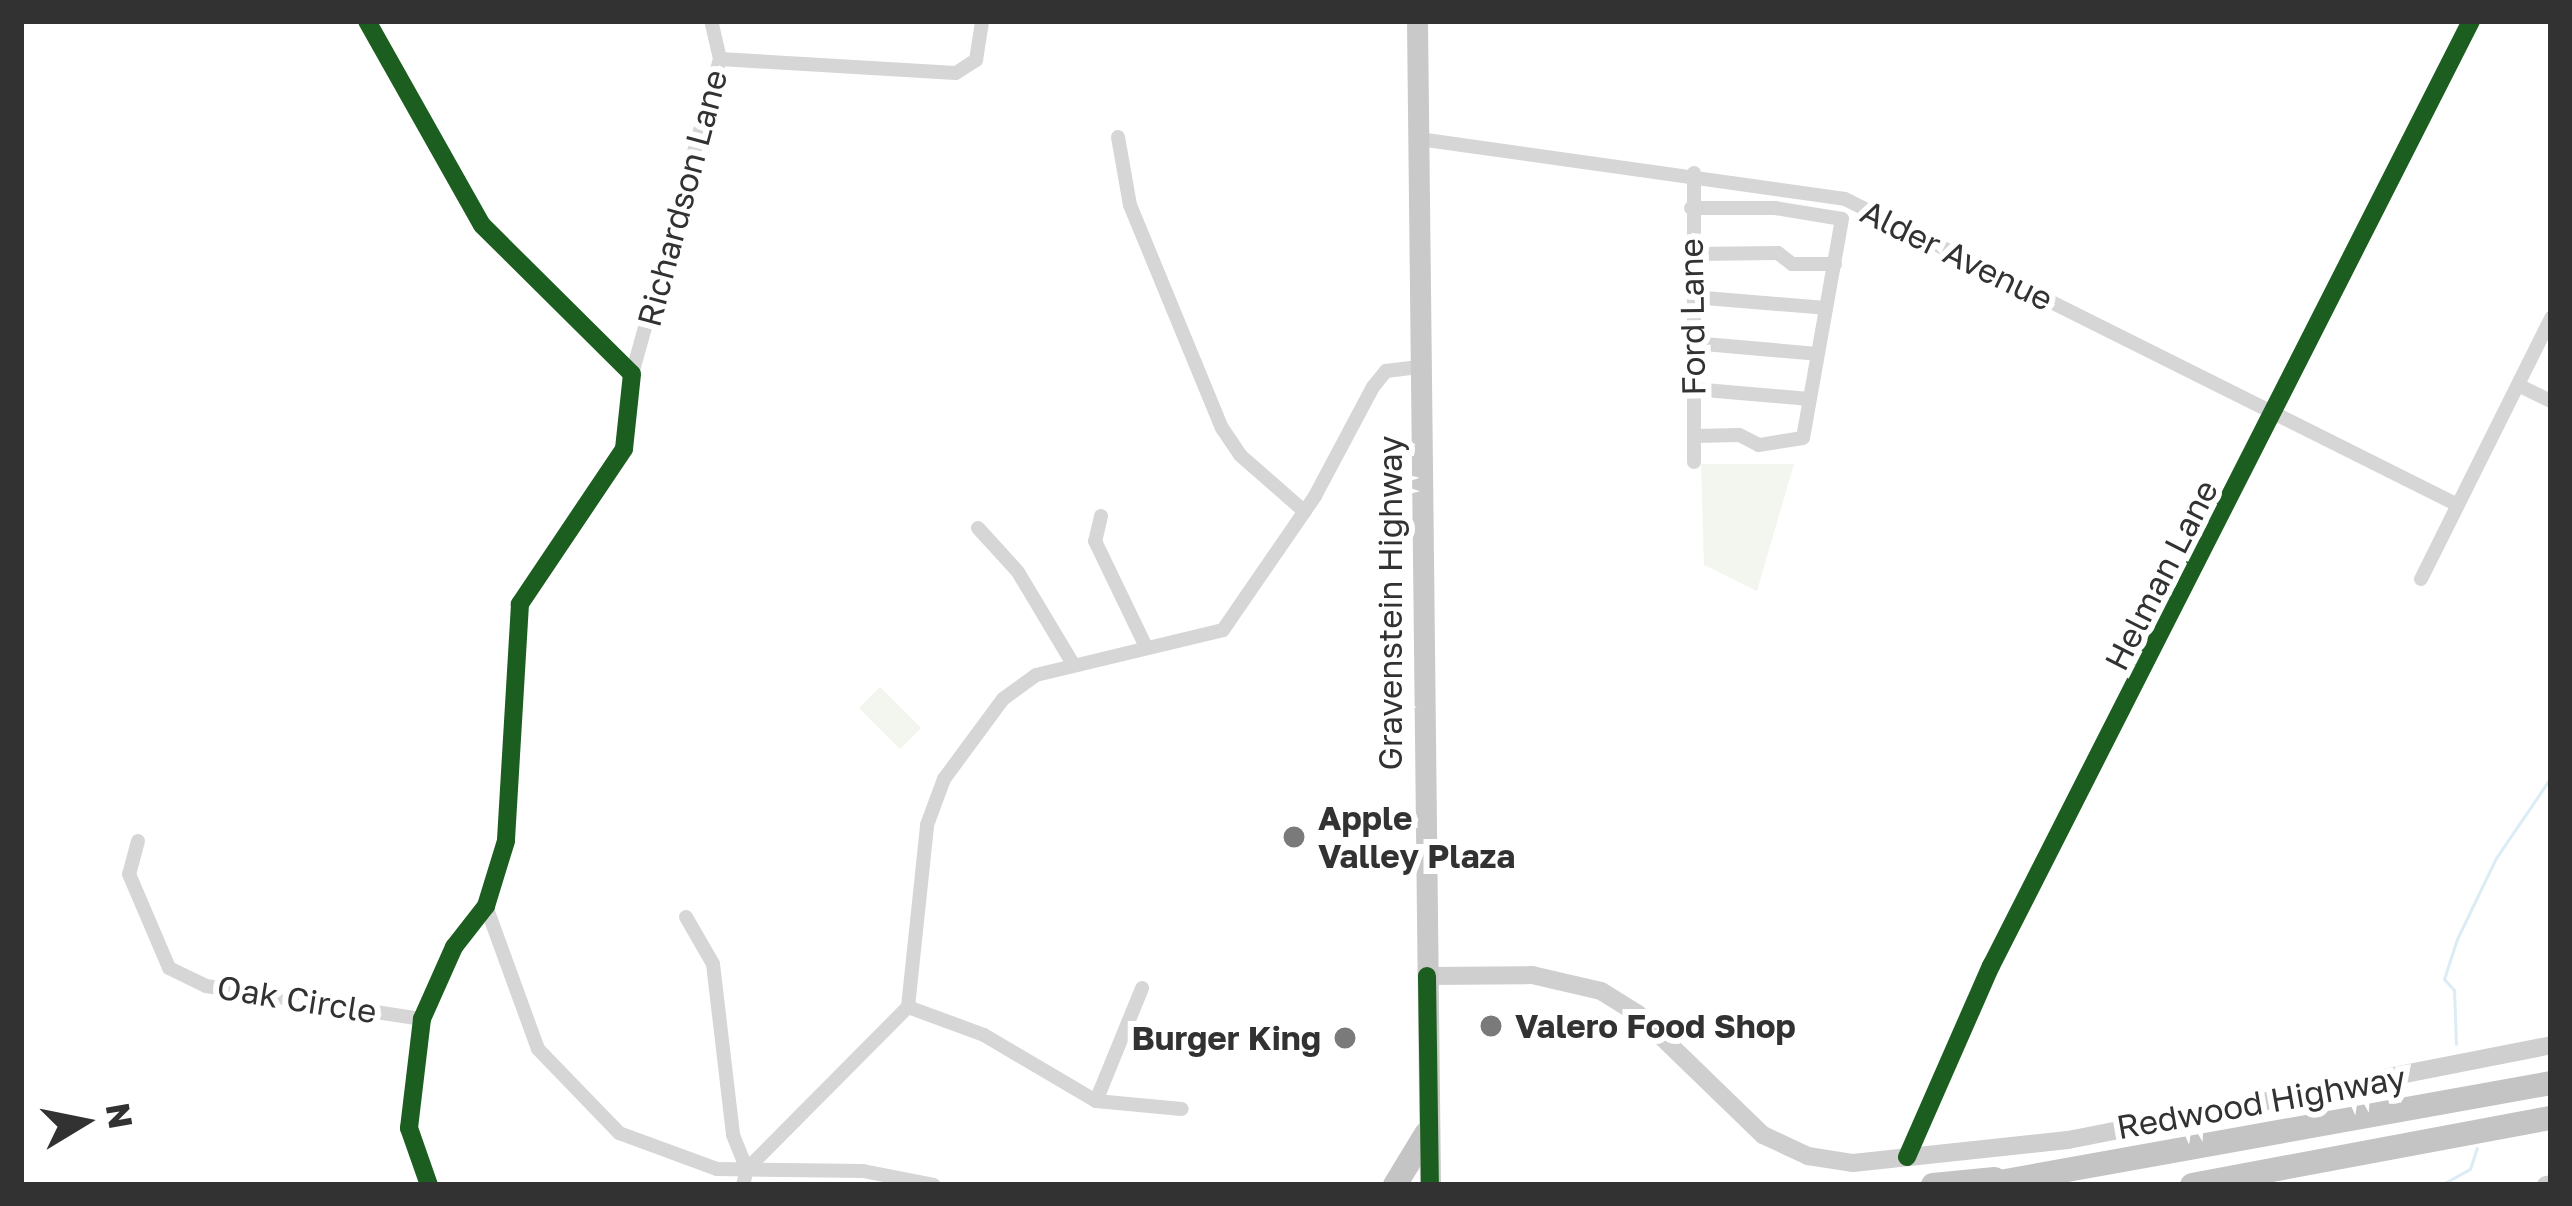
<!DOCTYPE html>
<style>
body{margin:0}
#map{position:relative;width:2572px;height:1206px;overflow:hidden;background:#fff;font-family:"Golos Text",sans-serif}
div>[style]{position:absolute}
.green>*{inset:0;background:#f3f6ee}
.stream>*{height:3px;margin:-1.5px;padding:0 1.5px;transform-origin:1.5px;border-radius:1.5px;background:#dbecf4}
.street>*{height:14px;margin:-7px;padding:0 7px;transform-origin:7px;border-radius:7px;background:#d6d6d6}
.secondary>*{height:18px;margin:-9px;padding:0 9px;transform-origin:9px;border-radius:9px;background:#cfcfcf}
.primary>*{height:21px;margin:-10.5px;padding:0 10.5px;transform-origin:10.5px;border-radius:10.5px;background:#c9c9c9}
.highway>*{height:24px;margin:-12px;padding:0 12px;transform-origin:12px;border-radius:12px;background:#c4c4c4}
.cycleway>*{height:18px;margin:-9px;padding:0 9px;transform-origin:9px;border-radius:9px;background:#1b5e20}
.dots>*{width:33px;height:33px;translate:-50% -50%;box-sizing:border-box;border:6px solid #fff;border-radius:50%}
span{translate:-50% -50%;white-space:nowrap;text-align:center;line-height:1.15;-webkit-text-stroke:12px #fff;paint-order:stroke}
.street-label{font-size:33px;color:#323232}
.poi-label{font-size:33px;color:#323232;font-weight:700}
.left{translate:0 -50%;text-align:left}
.right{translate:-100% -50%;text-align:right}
.frame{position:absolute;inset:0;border:24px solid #323232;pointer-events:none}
.north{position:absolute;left:24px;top:1062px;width:120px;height:120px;-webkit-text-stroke:9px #fff;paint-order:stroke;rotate:80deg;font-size:33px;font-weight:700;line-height:48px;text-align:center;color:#323232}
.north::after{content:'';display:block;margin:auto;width:42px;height:54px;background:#323232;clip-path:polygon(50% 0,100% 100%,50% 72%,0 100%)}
</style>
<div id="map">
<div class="green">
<i style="clip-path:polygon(1701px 464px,1794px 464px,1757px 591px,1704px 565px)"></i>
<i style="clip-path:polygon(880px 687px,921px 728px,900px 749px,859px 708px)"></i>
</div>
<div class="stream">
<i style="left:2456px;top:1044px;width:54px;rotate:-92.1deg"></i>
<i style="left:2454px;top:990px;width:15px;rotate:-132deg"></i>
<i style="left:2444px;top:979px;width:42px;rotate:-72deg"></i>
<i style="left:2457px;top:939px;width:90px;rotate:-64.3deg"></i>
<i style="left:2496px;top:858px;width:98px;rotate:-55.8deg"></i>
<i style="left:2441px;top:1185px;width:33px;rotate:-29deg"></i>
<i style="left:2470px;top:1169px;width:22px;rotate:-72deg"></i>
</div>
<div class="street">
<i style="left:367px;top:21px;width:234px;rotate:60.6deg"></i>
<i style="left:482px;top:225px;width:211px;rotate:44.8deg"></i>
<i style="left:632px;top:374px;width:75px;rotate:96.1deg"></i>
<i style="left:624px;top:449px;width:187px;rotate:123.9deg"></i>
<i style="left:520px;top:604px;width:237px;rotate:93.4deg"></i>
<i style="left:506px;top:841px;width:68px;rotate:107.1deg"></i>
<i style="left:486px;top:906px;width:52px;rotate:128deg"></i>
<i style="left:454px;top:947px;width:79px;rotate:114deg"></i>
<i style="left:422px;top:1019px;width:110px;rotate:96.8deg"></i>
<i style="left:409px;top:1128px;width:60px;rotate:70.7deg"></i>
<i style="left:720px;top:59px;width:236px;rotate:3.4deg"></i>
<i style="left:956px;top:73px;width:24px;rotate:-33deg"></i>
<i style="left:976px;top:60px;width:39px;rotate:-81deg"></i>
<i style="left:1118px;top:137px;width:69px;rotate:80deg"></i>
<i style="left:1130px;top:205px;width:241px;rotate:67.6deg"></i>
<i style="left:1222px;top:428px;width:32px;rotate:56deg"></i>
<i style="left:1240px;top:455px;width:86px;rotate:41.2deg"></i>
<i style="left:1419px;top:139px;width:430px;rotate:8deg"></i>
<i style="left:1845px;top:199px;width:681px;rotate:26.53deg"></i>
<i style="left:1691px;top:208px;width:84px"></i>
<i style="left:1775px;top:208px;width:68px;rotate:9.3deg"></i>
<i style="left:1842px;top:219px;width:222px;rotate:100.1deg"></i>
<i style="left:1803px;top:438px;width:45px;rotate:171deg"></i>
<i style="left:1759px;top:445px;width:22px;rotate:-153deg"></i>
<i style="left:1739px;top:435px;width:45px;rotate:178.7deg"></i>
<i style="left:1692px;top:254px;width:86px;rotate:-0.7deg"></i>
<i style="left:1778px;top:253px;width:18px;rotate:38deg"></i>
<i style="left:1792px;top:264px;width:43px"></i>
<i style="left:1693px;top:297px;width:133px;rotate:4.7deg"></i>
<i style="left:1693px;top:343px;width:125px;rotate:5deg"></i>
<i style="left:632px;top:374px;width:327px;rotate:-74.4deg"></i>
<i style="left:720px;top:59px;width:39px;rotate:-103deg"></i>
<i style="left:2518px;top:385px;width:37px;rotate:26deg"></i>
<i style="left:1693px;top:389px;width:117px;rotate:4.9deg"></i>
<i style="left:1694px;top:462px;width:289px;rotate:-90deg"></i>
<i style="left:1101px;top:516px;width:26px;rotate:103deg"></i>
<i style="left:1095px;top:541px;width:118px;rotate:64.3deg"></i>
<i style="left:978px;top:528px;width:59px;rotate:47.7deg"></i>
<i style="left:1018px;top:572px;width:107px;rotate:59.1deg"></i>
<i style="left:2421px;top:579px;width:292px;rotate:-63.5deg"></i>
<i style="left:138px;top:841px;width:34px;rotate:105deg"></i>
<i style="left:129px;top:874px;width:102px;rotate:66.9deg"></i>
<i style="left:169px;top:968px;width:41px;rotate:25.9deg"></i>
<i style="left:206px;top:986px;width:219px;rotate:8.7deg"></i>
<i style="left:486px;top:906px;width:152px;rotate:70deg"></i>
<i style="left:538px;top:1049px;width:117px;rotate:46deg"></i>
<i style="left:619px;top:1133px;width:104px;rotate:20.2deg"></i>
<i style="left:717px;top:1169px;width:146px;rotate:0.8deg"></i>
<i style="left:863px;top:1171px;width:72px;rotate:11.2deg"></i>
<i style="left:686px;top:917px;width:54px;rotate:60.1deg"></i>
<i style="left:713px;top:964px;width:172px;rotate:83.3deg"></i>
<i style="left:733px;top:1135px;width:37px;rotate:68deg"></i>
<i style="left:908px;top:1007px;width:81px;rotate:20.2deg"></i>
<i style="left:984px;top:1035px;width:130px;rotate:30.5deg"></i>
<i style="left:1096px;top:1101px;width:86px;rotate:5.3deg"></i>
<i style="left:1096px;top:1101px;width:122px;rotate:-67.8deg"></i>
<i style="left:1907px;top:1157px;width:209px;rotate:-66.3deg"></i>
<i style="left:1991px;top:966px;width:1060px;rotate:-63.07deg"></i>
<i style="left:743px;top:1185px;width:16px;rotate:-76deg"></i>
<i style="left:747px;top:1169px;width:228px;rotate:-45.2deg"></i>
<i style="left:908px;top:1007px;width:183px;rotate:-84deg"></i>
<i style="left:927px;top:825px;width:49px;rotate:-69.7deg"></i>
<i style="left:944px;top:779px;width:99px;rotate:-53.6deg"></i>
<i style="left:1003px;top:699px;width:41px;rotate:-36deg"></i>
<i style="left:1036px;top:675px;width:192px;rotate:-13.5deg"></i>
<i style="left:1223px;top:630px;width:163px;rotate:-55.5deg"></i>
<i style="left:1315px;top:496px;width:123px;rotate:-62deg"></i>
<i style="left:1373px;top:387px;width:21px;rotate:-51deg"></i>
<i style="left:1386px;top:371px;width:35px;rotate:-7deg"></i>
</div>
<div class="secondary">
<i style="left:1427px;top:976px;width:105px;rotate:-0.5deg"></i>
<i style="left:1532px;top:975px;width:71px;rotate:13.1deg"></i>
<i style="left:1601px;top:991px;width:44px;rotate:31.9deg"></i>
<i style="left:1638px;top:1014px;width:174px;rotate:44.1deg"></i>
<i style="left:1763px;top:1135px;width:50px;rotate:25deg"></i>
<i style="left:1808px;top:1156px;width:46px;rotate:8.8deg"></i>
<i style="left:1853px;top:1163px;width:216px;rotate:-6.1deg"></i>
<i style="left:2068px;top:1140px;width:492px;rotate:-11.1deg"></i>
<i style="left:2546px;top:1185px;width:5px;rotate:-11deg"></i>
</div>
<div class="primary">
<i style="left:1417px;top:21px;width:1164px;rotate:89.36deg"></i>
</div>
<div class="highway">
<i style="left:1395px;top:1185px;width:60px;rotate:-58.7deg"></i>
<i style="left:1933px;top:1185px;width:62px;rotate:-5.5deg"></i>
<i style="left:1983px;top:1185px;width:577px;rotate:-10.18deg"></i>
<i style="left:2192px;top:1185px;width:365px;rotate:-10.6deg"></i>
</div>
<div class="cycleway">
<i style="left:367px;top:21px;width:234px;rotate:60.6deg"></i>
<i style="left:482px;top:225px;width:211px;rotate:44.8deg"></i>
<i style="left:632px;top:374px;width:75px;rotate:96.1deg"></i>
<i style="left:624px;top:449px;width:187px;rotate:123.9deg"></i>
<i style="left:520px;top:604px;width:237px;rotate:93.4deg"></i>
<i style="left:506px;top:841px;width:68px;rotate:107.1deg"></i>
<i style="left:486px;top:906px;width:52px;rotate:128deg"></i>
<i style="left:454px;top:947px;width:79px;rotate:114deg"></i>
<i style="left:422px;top:1019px;width:110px;rotate:96.8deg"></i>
<i style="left:409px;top:1128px;width:60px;rotate:70.7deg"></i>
<i style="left:1427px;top:976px;width:209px;rotate:89.2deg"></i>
<i style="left:1907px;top:1157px;width:209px;rotate:-66.3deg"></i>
<i style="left:1991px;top:966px;width:1060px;rotate:-63.07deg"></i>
</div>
<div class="dots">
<i style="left:1294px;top:837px;background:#7a7a7a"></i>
<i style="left:1491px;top:1026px;background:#7a7a7a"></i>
<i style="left:1345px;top:1038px;background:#7a7a7a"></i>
</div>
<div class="street-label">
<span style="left:682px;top:198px;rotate:-75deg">Richardson Lane</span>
<span style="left:1957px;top:255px;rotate:26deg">Alder Avenue</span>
<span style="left:1692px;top:317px;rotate:-91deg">Ford Lane</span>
<span style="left:2161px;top:575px;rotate:-63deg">Helman Lane</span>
<span style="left:1390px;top:603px;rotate:-90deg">Gravenstein Highway</span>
<span style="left:297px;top:999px;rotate:9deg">Oak Circle</span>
<span style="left:2261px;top:1102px;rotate:-10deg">Redwood Highway</span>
</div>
<div class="poi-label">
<span class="left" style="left:1318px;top:837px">Apple<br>Valley Plaza</span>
<span class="left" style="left:1515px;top:1026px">Valero Food Shop</span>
<span class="right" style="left:1321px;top:1038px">Burger King</span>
</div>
<div class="frame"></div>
<div class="north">N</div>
</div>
